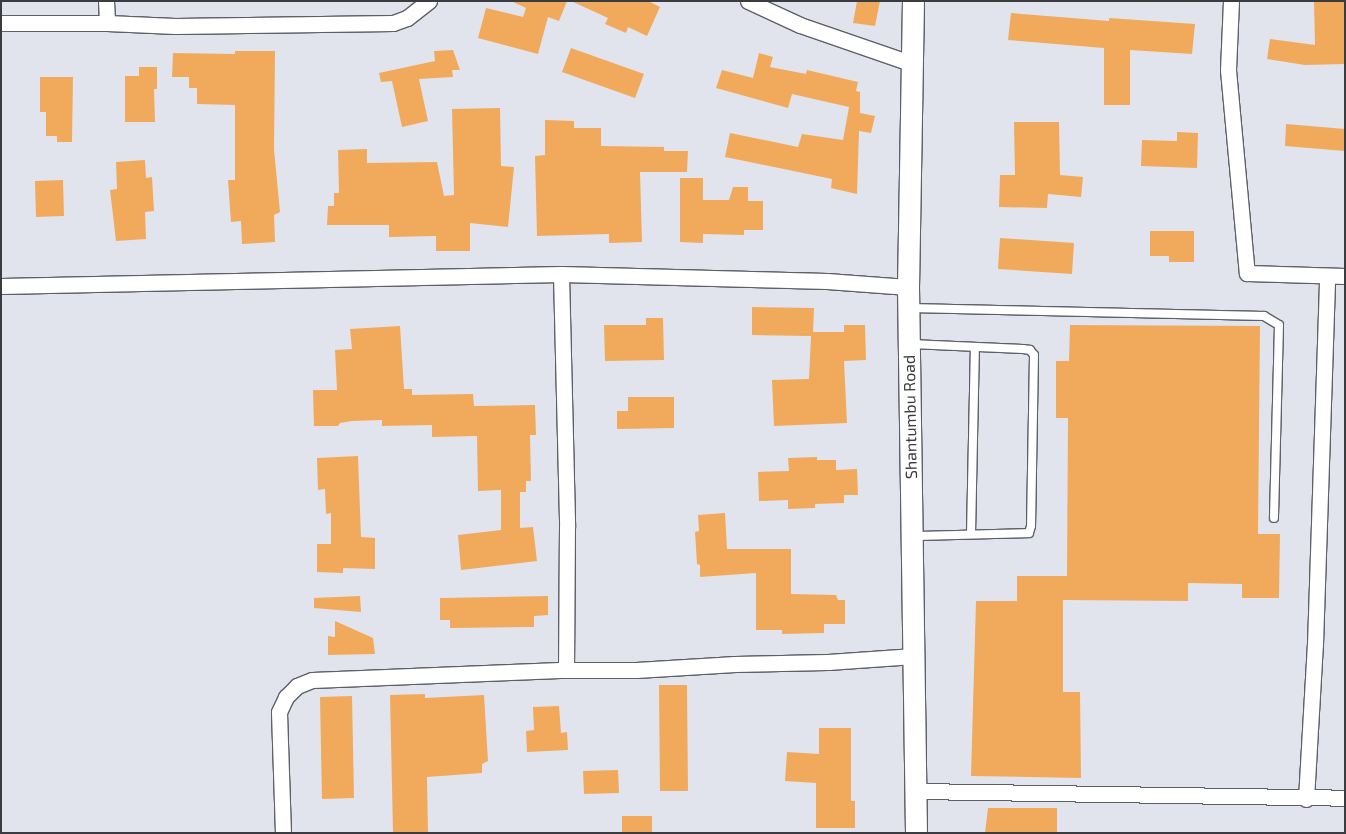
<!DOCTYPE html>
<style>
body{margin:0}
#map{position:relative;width:1346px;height:834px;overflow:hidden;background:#e1e4ed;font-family:"Exo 2",sans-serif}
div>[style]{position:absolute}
.building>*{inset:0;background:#f1aa5b}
.roads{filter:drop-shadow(1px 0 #5e6068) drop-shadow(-1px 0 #5e6068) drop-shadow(0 1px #5e6068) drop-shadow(0 -1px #5e6068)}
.lane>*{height:8px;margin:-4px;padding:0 4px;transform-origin:4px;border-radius:4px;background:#fff}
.street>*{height:15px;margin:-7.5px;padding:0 7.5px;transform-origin:7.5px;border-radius:7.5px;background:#fff}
.secondary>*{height:21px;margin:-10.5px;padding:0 10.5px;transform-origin:10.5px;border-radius:10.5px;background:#fff}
span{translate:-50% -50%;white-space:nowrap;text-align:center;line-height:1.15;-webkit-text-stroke:4px #fff;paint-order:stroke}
.street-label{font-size:16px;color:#3b3c40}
.frame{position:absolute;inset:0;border:2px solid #3b3c40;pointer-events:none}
</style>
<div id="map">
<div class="building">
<i style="clip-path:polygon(511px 1px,567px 1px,559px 21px,548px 17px,538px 54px,478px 38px,486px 8px,523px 17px,526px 8px)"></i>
<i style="clip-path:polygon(571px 1px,648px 1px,660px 7px,647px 36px,628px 27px,626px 33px,605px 24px,608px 18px)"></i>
<i style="clip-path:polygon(857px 1px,880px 1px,875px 26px,853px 23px)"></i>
<i style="clip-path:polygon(1314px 1px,1345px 1px,1345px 64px,1305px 65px,1267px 59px,1270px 39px,1315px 45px)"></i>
<i style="clip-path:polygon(1011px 13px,1109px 21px,1109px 18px,1195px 24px,1192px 54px,1130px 50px,1130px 105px,1104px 105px,1104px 48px,1008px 40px)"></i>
<i style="clip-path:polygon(571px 48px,644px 74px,635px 98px,562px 72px)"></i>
<i style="clip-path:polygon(453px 50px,460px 70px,452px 70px,453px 77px,419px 79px,428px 121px,402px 127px,392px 81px,381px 82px,379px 73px,435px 61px,434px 51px)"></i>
<i style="clip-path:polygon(235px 51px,275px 51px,274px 149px,280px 212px,274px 215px,275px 242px,242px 244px,241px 221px,231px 222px,228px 180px,235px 180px,235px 105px,197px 104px,197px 88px,189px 88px,189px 77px,172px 77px,173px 53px,235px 54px)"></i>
<i style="clip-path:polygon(759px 53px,773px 57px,770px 67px,806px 74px,807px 70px,858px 82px,856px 91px,860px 92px,860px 113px,875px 116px,871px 133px,859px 131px,857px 194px,831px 188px,832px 179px,725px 157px,730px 133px,798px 147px,802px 134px,843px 140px,849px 107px,792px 94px,788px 108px,716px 88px,722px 70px,753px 78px)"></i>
<i style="clip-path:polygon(139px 67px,157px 67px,157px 89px,154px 89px,155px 122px,125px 122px,125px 76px,139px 76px)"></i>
<i style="clip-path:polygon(40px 77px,73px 77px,72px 142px,57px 142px,57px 136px,46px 136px,46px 112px,40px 112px)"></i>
<i style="clip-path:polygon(500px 108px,501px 166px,514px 167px,508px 227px,470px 223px,470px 251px,436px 251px,436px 236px,389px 237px,389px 225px,327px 225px,328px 206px,334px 206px,334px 193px,339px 193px,338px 150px,367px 149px,367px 163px,437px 162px,444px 196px,454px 195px,452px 109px)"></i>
<i style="clip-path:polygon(545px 120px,574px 121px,574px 128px,601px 128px,601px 146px,664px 147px,664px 151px,688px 151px,687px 172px,640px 172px,642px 242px,609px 243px,609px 234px,537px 236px,535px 156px,545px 155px)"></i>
<i style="clip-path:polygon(1014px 122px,1059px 122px,1060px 175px,1083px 177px,1081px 197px,1048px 194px,1047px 208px,999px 207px,1000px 175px,1015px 175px)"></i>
<i style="clip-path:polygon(1286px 124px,1345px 129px,1345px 151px,1285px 146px)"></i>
<i style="clip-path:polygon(1177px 132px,1198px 133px,1197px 168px,1141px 166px,1142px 140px,1177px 141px)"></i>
<i style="clip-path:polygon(145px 160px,146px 178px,152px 177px,154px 211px,145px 212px,146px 239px,116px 241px,110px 190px,117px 189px,116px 162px)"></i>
<i style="clip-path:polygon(680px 178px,703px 178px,703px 200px,729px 200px,733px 187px,748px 187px,748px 201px,763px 201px,763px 230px,744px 230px,744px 235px,703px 234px,703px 243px,680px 242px)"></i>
<i style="clip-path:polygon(63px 180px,64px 216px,36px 217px,35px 181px)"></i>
<i style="clip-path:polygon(1150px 231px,1194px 231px,1194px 262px,1169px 262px,1169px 256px,1150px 256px)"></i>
<i style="clip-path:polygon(1000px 238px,1074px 243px,1072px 274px,998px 269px)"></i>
<i style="clip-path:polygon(752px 307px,814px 308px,813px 332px,844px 332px,844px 325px,865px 325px,866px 360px,844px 361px,847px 423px,774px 426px,772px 380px,809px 379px,811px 336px,752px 335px)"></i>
<i style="clip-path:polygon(646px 318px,663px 318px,664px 360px,605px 361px,604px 325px,646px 325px)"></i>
<i style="clip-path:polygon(1070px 325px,1260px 326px,1258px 534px,1280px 534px,1279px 598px,1242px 598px,1242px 584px,1188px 583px,1188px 601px,1063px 600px,1063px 692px,1080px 692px,1081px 778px,971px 776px,976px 601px,1017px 601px,1017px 576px,1067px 576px,1068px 418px,1056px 418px,1056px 361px,1069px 361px)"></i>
<i style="clip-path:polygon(400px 326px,404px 389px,412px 389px,412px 395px,473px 394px,474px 406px,535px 405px,536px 435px,530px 435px,531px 481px,526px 481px,526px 492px,520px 492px,520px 528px,533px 527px,537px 561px,461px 570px,458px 535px,501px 530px,501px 490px,478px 491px,477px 436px,432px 437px,432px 425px,382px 426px,382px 420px,352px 421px,340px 423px,338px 426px,314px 426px,313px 390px,337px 390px,335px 350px,352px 349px,350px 329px)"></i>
<i style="clip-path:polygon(628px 397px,674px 397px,674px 428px,617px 429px,617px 411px,628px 411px)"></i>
<i style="clip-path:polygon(358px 456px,361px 537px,375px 538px,375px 569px,343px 568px,343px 573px,317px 572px,317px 544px,331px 544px,331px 513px,326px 514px,325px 489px,318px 490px,317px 458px)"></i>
<i style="clip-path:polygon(817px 457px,817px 460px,836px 460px,836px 470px,857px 469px,858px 495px,844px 495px,844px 503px,815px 504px,815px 508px,788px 509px,788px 500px,759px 501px,758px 472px,789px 471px,788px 458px)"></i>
<i style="clip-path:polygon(725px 513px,727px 549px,791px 549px,791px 594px,836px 595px,838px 600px,845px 600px,845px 624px,824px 624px,824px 633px,782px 634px,782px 630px,756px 630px,756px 573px,700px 577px,700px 565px,697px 564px,695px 532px,699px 531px,698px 515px)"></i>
<i style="clip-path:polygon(360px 596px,361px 612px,314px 608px,314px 598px)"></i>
<i style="clip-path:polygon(548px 596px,548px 615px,534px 616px,534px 627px,450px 628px,450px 620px,440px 620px,440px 598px)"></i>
<i style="clip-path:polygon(335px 621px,373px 638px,375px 654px,328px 655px,328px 636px,335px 637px)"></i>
<i style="clip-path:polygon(659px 685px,687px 685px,688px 791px,660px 791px)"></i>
<i style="clip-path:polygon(425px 694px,425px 698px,484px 695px,488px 761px,482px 764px,482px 773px,427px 777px,428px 833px,393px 833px,390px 695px)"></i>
<i style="clip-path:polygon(352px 696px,354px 798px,322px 799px,320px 697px)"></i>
<i style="clip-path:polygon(559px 706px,561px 733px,567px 732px,568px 750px,527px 752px,526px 731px,534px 730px,533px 707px)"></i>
<i style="clip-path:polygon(819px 728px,851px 728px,851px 801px,855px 801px,855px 828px,816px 828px,816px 783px,785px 781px,787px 752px,819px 754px)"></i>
<i style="clip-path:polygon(618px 770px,619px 793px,584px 794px,583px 771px)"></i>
<i style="clip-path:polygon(988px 808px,1057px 808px,1057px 833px,985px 833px)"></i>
<i style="clip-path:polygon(622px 816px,652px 816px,652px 833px,622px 833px)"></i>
</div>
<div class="roads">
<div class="lane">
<i style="left:910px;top:308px;width:354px;rotate:1.3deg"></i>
<i style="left:1264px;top:316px;width:17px;rotate:31deg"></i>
<i style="left:1279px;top:325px;width:193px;rotate:91.5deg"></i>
<i style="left:911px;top:344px;width:112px;rotate:2.6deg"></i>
<i style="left:1023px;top:349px;width:7px;rotate:8deg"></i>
<i style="left:1030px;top:350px;width:6px;rotate:51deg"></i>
<i style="left:1034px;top:355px;width:171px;rotate:91deg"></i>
<i style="left:1031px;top:526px;width:7px;rotate:106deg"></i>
<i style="left:1029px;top:533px;width:117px;rotate:178.5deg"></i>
<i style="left:971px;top:534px;width:187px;rotate:-88.8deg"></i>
</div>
<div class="street">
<i style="left:106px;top:1px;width:22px;rotate:87deg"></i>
<i style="left:748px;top:1px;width:57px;rotate:24.8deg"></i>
<i style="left:800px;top:25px;width:120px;rotate:19deg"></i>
<i style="left:1231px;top:1px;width:69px;rotate:92.5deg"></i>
<i style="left:1228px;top:70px;width:204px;rotate:84.7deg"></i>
<i style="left:1247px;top:273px;width:98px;rotate:1.8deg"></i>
<i style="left:1px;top:23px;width:106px"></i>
<i style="left:107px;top:23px;width:68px;rotate:2.5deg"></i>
<i style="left:175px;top:26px;width:218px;rotate:-0.8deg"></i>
<i style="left:393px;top:23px;width:15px;rotate:-20deg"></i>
<i style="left:407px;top:18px;width:28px;rotate:-38deg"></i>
<i style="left:561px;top:274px;width:253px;rotate:88.6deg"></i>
<i style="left:567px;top:527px;width:143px;rotate:90.4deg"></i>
<i style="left:1px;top:286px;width:560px;rotate:-1.23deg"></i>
<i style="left:561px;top:274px;width:266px;rotate:1.5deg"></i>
<i style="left:827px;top:281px;width:81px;rotate:4.2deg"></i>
<i style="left:916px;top:791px;width:429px;rotate:0.9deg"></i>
<i style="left:1306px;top:799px;width:155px;rotate:-86.7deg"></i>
<i style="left:1315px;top:644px;width:368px;rotate:-88.1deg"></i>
<i style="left:283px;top:833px;width:121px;rotate:-91.9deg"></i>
<i style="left:279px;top:712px;width:17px;rotate:-65deg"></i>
<i style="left:286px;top:697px;width:16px;rotate:-45deg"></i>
<i style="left:297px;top:686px;width:16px;rotate:-22deg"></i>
<i style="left:312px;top:680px;width:254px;rotate:-2.3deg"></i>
<i style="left:566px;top:670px;width:70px"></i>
<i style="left:636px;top:670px;width:99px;rotate:-3.5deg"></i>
<i style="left:735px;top:664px;width:93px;rotate:-1.2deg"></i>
<i style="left:828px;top:662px;width:86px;rotate:-4deg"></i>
</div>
<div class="secondary">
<i style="left:913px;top:1px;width:286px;rotate:91deg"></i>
<i style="left:908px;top:287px;width:546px;rotate:89.16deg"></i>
</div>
</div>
<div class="street-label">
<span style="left:910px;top:417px;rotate:-91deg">Shantumbu Road</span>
</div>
<div class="frame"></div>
</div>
